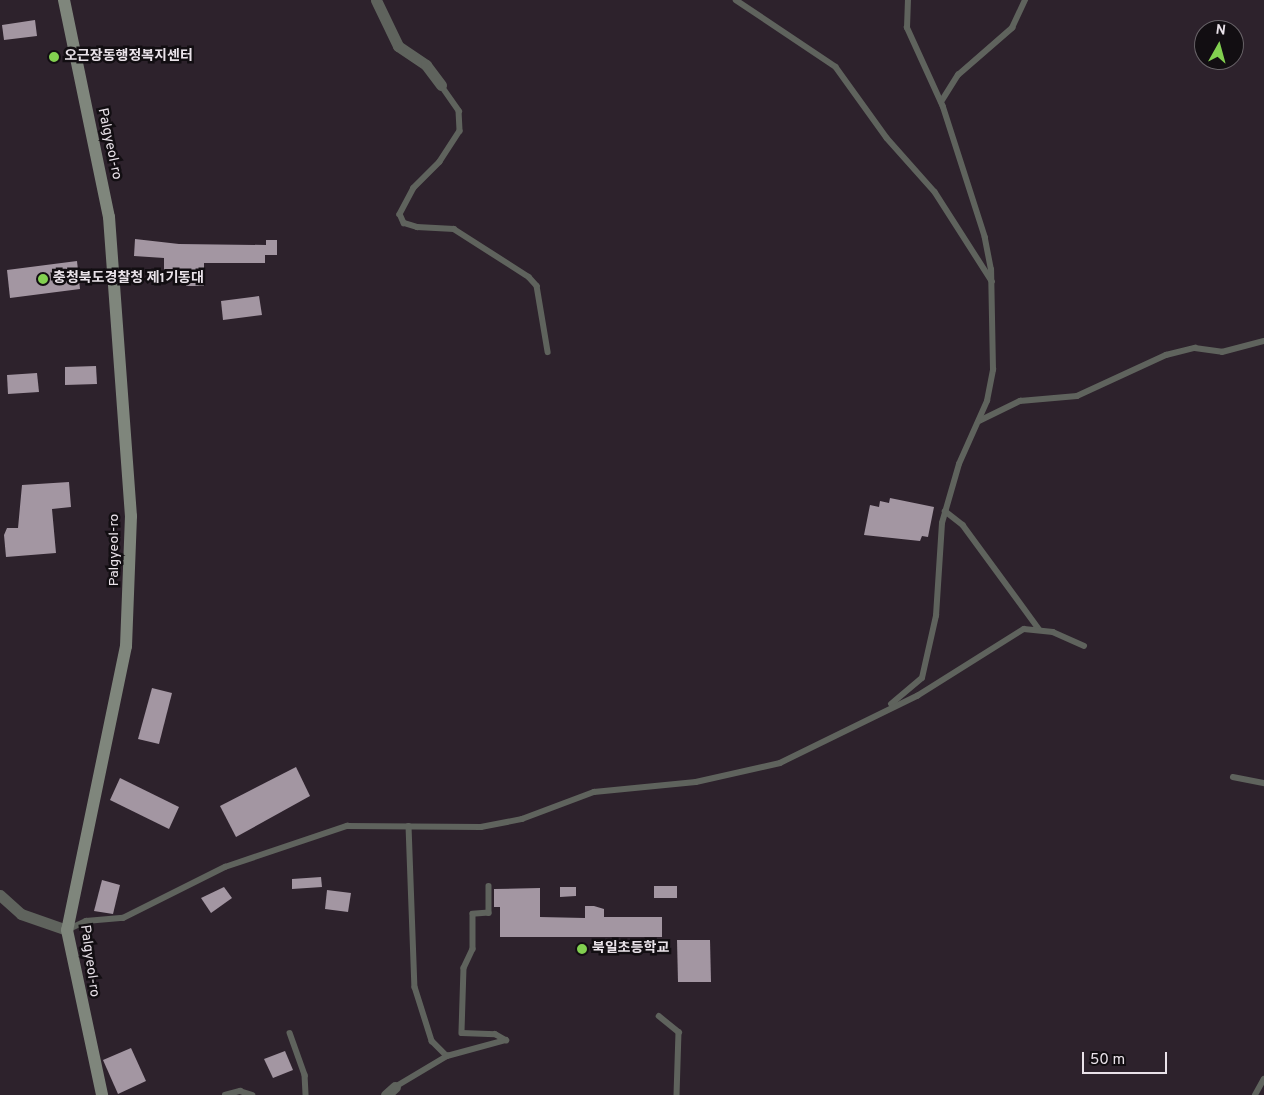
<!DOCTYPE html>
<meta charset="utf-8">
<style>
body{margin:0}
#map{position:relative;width:1264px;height:1095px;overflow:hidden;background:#2d222c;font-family:Overpass,"Noto Sans KR",sans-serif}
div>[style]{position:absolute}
.building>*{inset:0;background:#a396a2}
.lane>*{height:5.5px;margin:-2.75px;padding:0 2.75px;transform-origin:2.75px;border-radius:2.75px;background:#5f635d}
.street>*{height:11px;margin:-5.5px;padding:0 5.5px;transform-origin:5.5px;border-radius:5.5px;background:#5f635d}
.secondary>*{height:12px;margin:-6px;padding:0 6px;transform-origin:6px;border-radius:6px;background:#7f867c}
.dots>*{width:14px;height:14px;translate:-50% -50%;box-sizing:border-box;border:2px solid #120e12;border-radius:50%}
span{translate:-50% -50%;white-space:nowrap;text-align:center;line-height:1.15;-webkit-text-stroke:5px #120e12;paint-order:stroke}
.poi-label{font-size:14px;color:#e9e2e9;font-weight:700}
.left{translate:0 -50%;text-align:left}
.street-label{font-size:14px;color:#e9e2e9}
.north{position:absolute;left:1194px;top:20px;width:50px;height:50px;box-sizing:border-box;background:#120e12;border:1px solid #686368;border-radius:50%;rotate:7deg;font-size:14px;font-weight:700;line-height:20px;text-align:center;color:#e9e2e9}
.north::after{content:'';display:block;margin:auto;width:18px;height:22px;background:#82d050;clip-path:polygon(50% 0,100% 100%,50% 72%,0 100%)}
.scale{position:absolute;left:1082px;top:1052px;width:85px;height:22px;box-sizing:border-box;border:2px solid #e9e2e9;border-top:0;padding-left:6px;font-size:15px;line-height:18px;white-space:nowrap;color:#e9e2e9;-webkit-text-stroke:4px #120e12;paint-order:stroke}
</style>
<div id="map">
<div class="building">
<i style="clip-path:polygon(35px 20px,37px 36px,4px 40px,2px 25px)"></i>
<i style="clip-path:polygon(135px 239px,179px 244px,266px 245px,266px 240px,277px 240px,277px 255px,265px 255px,265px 263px,204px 263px,204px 286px,186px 286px,186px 271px,164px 270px,164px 258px,134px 256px)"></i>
<i style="clip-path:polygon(77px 261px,80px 289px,10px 298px,7px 270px)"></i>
<i style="clip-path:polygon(259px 296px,262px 315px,223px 320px,221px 301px)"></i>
<i style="clip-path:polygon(96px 366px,97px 384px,65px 385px,65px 367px)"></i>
<i style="clip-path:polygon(37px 373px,39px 392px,8px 394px,7px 375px)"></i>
<i style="clip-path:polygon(69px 482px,71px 507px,52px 509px,56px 553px,6px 557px,4px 535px,7px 528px,18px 528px,22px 485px)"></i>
<i style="clip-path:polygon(890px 498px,934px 507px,928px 537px,922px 536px,920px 541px,864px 535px,870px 505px,879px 507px,880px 501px,889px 503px)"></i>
<i style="clip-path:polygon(152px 688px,172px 693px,159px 744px,138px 739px)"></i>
<i style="clip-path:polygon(296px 767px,310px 796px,236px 837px,220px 806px)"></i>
<i style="clip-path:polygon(120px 778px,179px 807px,169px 829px,110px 800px)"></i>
<i style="clip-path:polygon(321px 877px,322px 887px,292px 889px,292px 879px)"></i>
<i style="clip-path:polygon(102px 880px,120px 885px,113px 914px,94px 911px)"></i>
<i style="clip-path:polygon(654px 886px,677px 886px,677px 898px,654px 898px)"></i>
<i style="clip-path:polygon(224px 887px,232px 898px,211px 913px,201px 898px)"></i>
<i style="clip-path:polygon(560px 887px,576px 887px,576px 896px,560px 897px)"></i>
<i style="clip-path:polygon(540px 888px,540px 917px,585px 918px,585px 906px,594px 906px,604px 909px,604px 917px,662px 917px,662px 937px,500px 937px,500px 907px,494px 907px,494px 889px)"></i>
<i style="clip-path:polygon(327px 890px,351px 893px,348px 912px,325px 909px)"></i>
<i style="clip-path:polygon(677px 940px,710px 940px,711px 982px,678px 982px)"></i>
<i style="clip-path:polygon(131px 1048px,146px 1081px,118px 1094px,103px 1060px)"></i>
<i style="clip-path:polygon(285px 1051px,293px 1070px,273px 1078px,264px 1059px)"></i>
</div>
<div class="lane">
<i style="left:736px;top:0;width:120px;rotate:33.8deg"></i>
<i style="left:836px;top:67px;width:87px;rotate:54.3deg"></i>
<i style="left:887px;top:138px;width:72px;rotate:48.4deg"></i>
<i style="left:935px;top:192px;width:106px;rotate:57.4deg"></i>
<i style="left:441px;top:85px;width:32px;rotate:55deg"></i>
<i style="left:459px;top:111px;width:20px;rotate:87deg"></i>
<i style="left:460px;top:131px;width:37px;rotate:123deg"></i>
<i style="left:440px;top:162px;width:37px;rotate:135deg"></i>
<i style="left:414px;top:188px;width:30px;rotate:118deg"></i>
<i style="left:400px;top:214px;width:10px;rotate:66deg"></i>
<i style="left:404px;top:223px;width:14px;rotate:17deg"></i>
<i style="left:417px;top:227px;width:37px;rotate:3deg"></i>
<i style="left:454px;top:229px;width:89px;rotate:32.6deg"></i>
<i style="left:529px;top:277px;width:12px;rotate:48deg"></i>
<i style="left:537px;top:286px;width:67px;rotate:80.5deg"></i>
<i style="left:941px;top:102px;width:32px;rotate:-58deg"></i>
<i style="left:958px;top:75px;width:72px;rotate:-41deg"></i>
<i style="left:1012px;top:28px;width:31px;rotate:-65deg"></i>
<i style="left:979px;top:421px;width:46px;rotate:-26deg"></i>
<i style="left:1020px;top:401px;width:57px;rotate:-5deg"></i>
<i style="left:1077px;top:396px;width:98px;rotate:-24.7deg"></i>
<i style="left:1166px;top:355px;width:30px;rotate:-14deg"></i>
<i style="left:1195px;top:348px;width:27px;rotate:8deg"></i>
<i style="left:1222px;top:352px;width:43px;rotate:-14.7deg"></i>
<i style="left:945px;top:511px;width:23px;rotate:38deg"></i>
<i style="left:963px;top:525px;width:129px;rotate:53.8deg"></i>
<i style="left:891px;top:704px;width:40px;rotate:-40deg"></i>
<i style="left:922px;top:678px;width:64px;rotate:-77.3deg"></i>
<i style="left:936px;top:616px;width:93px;rotate:-86.3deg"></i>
<i style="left:942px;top:523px;width:61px;rotate:-73.9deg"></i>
<i style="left:959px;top:464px;width:69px;rotate:-66deg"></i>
<i style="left:987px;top:401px;width:32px;rotate:-79deg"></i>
<i style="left:993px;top:370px;width:100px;rotate:-91.1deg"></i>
<i style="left:991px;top:270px;width:33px;rotate:-101deg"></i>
<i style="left:985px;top:238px;width:138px;rotate:-107.8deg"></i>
<i style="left:943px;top:107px;width:87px;rotate:-114.5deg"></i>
<i style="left:907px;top:28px;width:28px;rotate:-88deg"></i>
<i style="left:1233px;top:777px;width:32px;rotate:11deg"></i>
<i style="left:409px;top:826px;width:161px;rotate:87.9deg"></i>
<i style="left:415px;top:987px;width:57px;rotate:72.5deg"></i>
<i style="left:432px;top:1041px;width:21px;rotate:45deg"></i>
<i style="left:489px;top:886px;width:27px;rotate:90deg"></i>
<i style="left:489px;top:913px;width:16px;rotate:176deg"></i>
<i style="left:473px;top:914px;width:35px;rotate:90deg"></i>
<i style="left:473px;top:949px;width:21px;rotate:115deg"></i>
<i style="left:464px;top:968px;width:65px;rotate:91.8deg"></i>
<i style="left:462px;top:1033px;width:33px;rotate:2deg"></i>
<i style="left:495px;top:1034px;width:13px;rotate:29deg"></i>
<i style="left:69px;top:929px;width:19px;rotate:-25deg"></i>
<i style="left:86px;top:921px;width:37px;rotate:-5deg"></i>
<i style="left:123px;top:918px;width:114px;rotate:-26.6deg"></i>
<i style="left:225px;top:867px;width:129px;rotate:-18.6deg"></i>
<i style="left:347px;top:826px;width:134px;rotate:0.4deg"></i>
<i style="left:481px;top:827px;width:42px;rotate:-11deg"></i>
<i style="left:522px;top:819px;width:77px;rotate:-20.6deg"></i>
<i style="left:594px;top:792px;width:102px;rotate:-5.6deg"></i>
<i style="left:696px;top:782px;width:86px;rotate:-12.7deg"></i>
<i style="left:780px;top:763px;width:153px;rotate:-26.1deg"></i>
<i style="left:917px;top:696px;width:126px;rotate:-32.1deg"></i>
<i style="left:1024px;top:629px;width:29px;rotate:6deg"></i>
<i style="left:1053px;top:632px;width:34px;rotate:24deg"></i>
<i style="left:659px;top:1016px;width:26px;rotate:39deg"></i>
<i style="left:679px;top:1032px;width:63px;rotate:91.8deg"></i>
<i style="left:290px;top:1033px;width:45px;rotate:70.3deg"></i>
<i style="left:305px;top:1075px;width:20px;rotate:87deg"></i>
<i style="left:395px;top:1087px;width:61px;rotate:-30.8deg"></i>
<i style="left:447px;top:1056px;width:61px;rotate:-15.2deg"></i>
<i style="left:225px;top:1095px;width:16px;rotate:-15deg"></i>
<i style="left:240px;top:1091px;width:13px;rotate:18deg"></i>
<i style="left:1255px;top:1095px;width:18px;rotate:-61deg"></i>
</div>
<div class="street">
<i style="left:376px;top:0;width:51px;rotate:64.4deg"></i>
<i style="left:398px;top:46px;width:34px;rotate:34deg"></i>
<i style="left:426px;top:65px;width:25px;rotate:53deg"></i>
<i style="left:0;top:895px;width:28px;rotate:42deg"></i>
<i style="left:21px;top:914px;width:49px;rotate:19.2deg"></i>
<i style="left:386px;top:1095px;width:12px;rotate:-42deg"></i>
</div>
<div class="secondary">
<i style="left:64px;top:0;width:222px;rotate:78.3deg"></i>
<i style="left:109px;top:217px;width:300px;rotate:85.8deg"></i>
<i style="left:131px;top:516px;width:130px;rotate:92.2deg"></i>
<i style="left:126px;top:646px;width:290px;rotate:101.7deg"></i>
<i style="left:67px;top:930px;width:169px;rotate:78deg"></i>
</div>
<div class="dots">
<i style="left:54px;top:57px;background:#82d050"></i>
<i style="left:43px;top:279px;background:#82d050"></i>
<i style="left:582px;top:949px;background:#82d050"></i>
</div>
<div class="poi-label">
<span class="left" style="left:64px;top:57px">오근장동행정복지센터</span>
<span class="left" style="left:53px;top:279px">충청북도경찰청 제1기동대</span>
<span class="left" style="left:592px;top:949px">북일초등학교</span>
</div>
<div class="street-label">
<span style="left:109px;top:144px;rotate:78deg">Palgyeol-ro</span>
<span style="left:115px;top:550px;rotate:-90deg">Palgyeol-ro</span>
<span style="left:89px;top:961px;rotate:82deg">Palgyeol-ro</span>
</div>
<div class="north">N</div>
<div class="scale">50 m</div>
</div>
